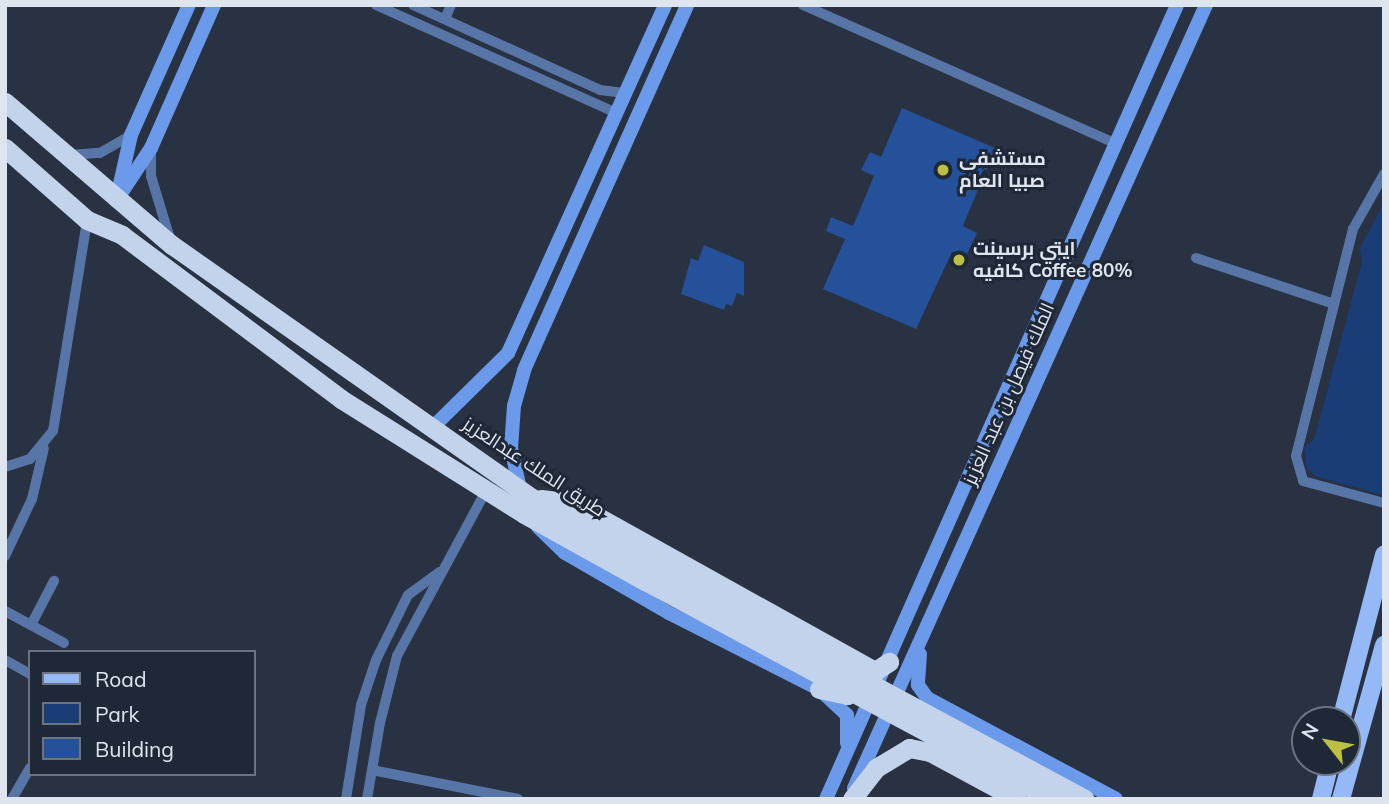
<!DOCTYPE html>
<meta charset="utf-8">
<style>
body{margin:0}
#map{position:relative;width:1389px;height:804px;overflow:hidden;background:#293242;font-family:Mulish,Cairo,sans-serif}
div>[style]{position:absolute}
.green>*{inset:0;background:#1a3d78}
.building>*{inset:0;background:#25509a}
.street>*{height:10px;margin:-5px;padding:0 5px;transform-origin:5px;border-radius:5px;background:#5875a7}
.secondary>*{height:14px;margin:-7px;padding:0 7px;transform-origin:7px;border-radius:7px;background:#6b9aea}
.primary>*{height:18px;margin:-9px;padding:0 9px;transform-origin:9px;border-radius:9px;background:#94b9f6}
.highway>*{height:19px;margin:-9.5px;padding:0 9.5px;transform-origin:9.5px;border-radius:9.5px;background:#c4d3ec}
.highway-bridge>*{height:19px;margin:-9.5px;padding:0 9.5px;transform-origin:9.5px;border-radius:9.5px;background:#c4d3ec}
.dots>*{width:19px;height:19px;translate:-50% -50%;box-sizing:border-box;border:4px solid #1f2837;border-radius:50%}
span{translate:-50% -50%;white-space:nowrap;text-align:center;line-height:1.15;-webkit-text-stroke:6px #1f2837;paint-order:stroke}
.poi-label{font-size:19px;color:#dfe5ef;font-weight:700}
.left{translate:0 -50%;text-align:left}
.street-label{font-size:19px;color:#dfe5ef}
.frame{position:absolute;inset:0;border:7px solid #dfe5ef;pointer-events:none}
.legend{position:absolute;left:28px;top:650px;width:228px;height:126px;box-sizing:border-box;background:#1f2837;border:2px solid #6c7481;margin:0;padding:9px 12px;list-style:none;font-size:21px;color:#dfe5ef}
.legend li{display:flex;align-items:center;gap:14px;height:35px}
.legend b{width:35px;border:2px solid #6c7481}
.north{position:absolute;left:1291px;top:706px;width:70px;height:70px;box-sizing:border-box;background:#1f2837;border:2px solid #6c7481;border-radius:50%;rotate:301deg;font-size:19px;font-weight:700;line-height:28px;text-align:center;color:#dfe5ef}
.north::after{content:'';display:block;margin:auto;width:24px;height:32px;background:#bdbf43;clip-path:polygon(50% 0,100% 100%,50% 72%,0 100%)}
</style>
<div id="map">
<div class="green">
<i style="clip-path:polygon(1384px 203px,1384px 494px,1383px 495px,1315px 476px,1307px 468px,1304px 447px,1314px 440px,1362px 262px,1360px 248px)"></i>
</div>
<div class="building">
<i style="clip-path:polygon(902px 108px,995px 148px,963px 226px,977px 233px,965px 258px,952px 252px,916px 329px,823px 289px,845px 239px,826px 231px,831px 217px,853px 226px,874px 176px,861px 170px,870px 152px,881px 157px)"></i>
<i style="clip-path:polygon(704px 245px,744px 262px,744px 296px,737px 293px,732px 306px,726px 304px,724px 310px,681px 294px,691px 258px,698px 261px)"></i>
</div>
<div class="street">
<i style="left:376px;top:5px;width:263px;rotate:24.2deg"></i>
<i style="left:413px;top:5px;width:205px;rotate:24.4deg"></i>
<i style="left:600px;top:90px;width:26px;rotate:7deg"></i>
<i style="left:803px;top:5px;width:340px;rotate:23.9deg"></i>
<i style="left:445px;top:19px;width:15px;rotate:-67deg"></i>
<i style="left:151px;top:148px;width:28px;rotate:90deg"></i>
<i style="left:151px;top:176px;width:66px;rotate:73.2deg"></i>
<i style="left:69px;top:155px;width:31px;rotate:-4deg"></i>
<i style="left:100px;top:153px;width:36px;rotate:-30deg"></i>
<i style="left:1384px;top:174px;width:63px;rotate:119.4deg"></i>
<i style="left:1353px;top:229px;width:234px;rotate:104.1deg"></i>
<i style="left:1296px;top:456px;width:26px;rotate:74deg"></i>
<i style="left:1303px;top:481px;width:84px;rotate:15.2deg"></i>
<i style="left:1196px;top:258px;width:145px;rotate:18.4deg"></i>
<i style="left:5px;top:467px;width:26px;rotate:-18deg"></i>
<i style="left:30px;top:459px;width:36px;rotate:-51deg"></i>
<i style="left:53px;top:431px;width:214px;rotate:-80.8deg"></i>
<i style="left:5px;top:556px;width:63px;rotate:-64.7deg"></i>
<i style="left:32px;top:499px;width:52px;rotate:-76.8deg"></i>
<i style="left:5px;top:611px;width:67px;rotate:28.5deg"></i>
<i style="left:31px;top:625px;width:50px;rotate:-62.4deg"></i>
<i style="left:5px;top:660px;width:29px;rotate:29deg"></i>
<i style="left:372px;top:770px;width:149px;rotate:11.2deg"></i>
<i style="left:12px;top:799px;width:36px;rotate:-60deg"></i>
<i style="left:346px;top:799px;width:95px;rotate:-80.9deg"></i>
<i style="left:361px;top:705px;width:47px;rotate:-71.6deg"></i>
<i style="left:376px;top:660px;width:72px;rotate:-63.8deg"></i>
<i style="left:408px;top:595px;width:39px;rotate:-36deg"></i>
<i style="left:367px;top:799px;width:77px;rotate:-80.3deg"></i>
<i style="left:380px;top:723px;width:69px;rotate:-75.8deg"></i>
<i style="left:397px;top:656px;width:187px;rotate:-61.7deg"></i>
</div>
<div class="secondary">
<i style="left:118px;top:193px;width:59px;rotate:-77.4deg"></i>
<i style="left:131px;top:135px;width:142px;rotate:-66deg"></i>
<i style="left:116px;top:201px;width:64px;rotate:-56.6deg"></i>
<i style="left:151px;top:148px;width:156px;rotate:-66.2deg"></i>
<i style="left:432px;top:428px;width:107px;rotate:-44.6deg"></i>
<i style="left:508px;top:353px;width:382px;rotate:-65.7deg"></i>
<i style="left:520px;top:489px;width:42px;rotate:-102.4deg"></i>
<i style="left:511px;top:448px;width:42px;rotate:-85.9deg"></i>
<i style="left:514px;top:406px;width:37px;rotate:-74deg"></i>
<i style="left:524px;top:370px;width:400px;rotate:-65.9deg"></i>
<i style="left:538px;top:527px;width:37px;rotate:44deg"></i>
<i style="left:565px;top:553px;width:120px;rotate:30deg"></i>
<i style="left:669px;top:613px;width:168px;rotate:26.9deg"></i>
<i style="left:819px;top:689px;width:38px;rotate:43deg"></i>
<i style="left:847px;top:715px;width:28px;rotate:90deg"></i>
<i style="left:920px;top:654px;width:31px;rotate:94deg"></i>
<i style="left:918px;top:685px;width:16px;rotate:55deg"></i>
<i style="left:927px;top:698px;width:214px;rotate:28.1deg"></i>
<i style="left:854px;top:788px;width:858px;rotate:-65.79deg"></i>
<i style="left:826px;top:799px;width:868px;rotate:-66.15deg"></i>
</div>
<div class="primary">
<i style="left:1341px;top:720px;width:171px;rotate:-75.4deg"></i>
<i style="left:1321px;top:799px;width:38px;rotate:-76deg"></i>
<i style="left:1341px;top:799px;width:160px;rotate:-74.4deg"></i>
</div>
<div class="highway">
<i style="left:5px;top:102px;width:220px;rotate:40.6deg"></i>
<i style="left:172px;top:245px;width:440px;rotate:35.1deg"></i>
<i style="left:532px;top:498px;width:140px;rotate:29.5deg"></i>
<i style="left:5px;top:148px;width:109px;rotate:41.3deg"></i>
<i style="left:87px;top:220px;width:38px;rotate:23deg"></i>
<i style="left:122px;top:235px;width:274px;rotate:36.8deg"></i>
<i style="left:341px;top:399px;width:216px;rotate:32.1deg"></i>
<i style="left:524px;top:514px;width:138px;rotate:29deg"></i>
<i style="left:541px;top:499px;width:32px;rotate:7deg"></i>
<i style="left:573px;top:503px;width:346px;rotate:29.1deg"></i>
<i style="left:875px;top:671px;width:17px;rotate:-33deg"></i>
<i style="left:819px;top:689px;width:29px;rotate:12deg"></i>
<i style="left:847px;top:695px;width:17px;rotate:-59deg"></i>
<i style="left:852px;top:799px;width:39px;rotate:-52deg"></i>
<i style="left:876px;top:768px;width:39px;rotate:-31deg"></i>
<i style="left:909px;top:748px;width:21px;rotate:11deg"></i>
<i style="left:930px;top:752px;width:99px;rotate:28.4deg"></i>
</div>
<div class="highway-bridge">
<i style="left:654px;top:567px;width:489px;rotate:28.3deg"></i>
<i style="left:645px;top:581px;width:462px;rotate:28.2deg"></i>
</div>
<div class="dots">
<i style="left:943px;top:170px;background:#bdbf43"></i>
<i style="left:959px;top:260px;background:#bdbf43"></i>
</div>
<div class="poi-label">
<span class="left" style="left:959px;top:170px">مستشفى<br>صبيا العام</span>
<span class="left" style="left:973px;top:260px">ايتي برسينت<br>كافيه Coffee 80%</span>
</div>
<div class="street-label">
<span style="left:1009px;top:394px;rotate:-66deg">الملك فيصل بن عبد العزيز</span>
<span style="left:534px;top:467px;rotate:33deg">طريق الملك عبدالعزيز</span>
</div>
<div class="frame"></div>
<ul class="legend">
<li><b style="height:9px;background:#94b9f6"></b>Road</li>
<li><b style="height:19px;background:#1a3d78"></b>Park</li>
<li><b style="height:19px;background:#25509a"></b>Building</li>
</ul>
<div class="north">N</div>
</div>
